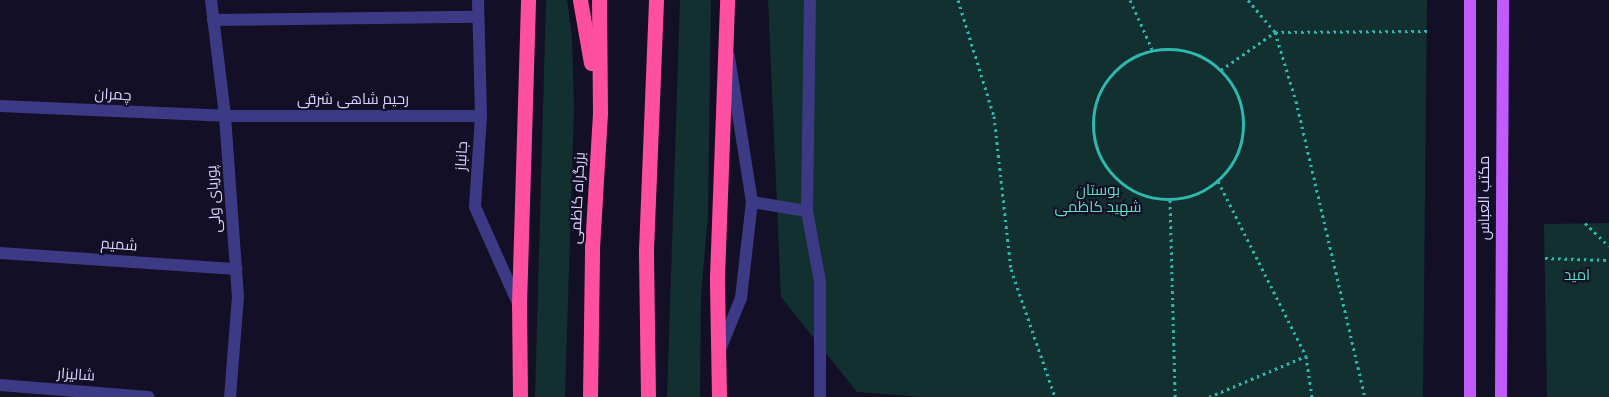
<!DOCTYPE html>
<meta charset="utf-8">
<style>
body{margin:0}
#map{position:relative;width:1609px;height:397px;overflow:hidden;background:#130f26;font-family:Roboto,Cairo,sans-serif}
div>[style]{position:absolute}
.green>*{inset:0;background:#12302f}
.path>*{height:3px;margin-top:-1.5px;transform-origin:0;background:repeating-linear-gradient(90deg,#2fb8b0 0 2.5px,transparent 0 6.5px)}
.path>.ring{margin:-1.5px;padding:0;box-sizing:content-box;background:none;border:3px solid #2fb8b0;border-radius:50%}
.minor>*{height:12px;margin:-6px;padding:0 6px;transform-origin:6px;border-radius:6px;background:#3d3a85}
.major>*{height:12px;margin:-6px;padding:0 6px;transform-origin:6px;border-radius:6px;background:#c25bff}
.highway>*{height:15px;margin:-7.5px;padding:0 7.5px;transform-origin:7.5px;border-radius:7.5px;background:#ff4fa3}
span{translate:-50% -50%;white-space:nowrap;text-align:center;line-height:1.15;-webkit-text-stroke:4px #130f26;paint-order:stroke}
.street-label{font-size:15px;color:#d9d4ff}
.park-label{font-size:15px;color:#5fe0c0}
</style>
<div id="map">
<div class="green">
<i style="clip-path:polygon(546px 0,567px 0,572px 37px,574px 108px,565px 397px,535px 397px)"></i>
<i style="clip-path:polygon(680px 0,711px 0,708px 215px,701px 295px,700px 397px,667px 397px)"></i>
<i style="clip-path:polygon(768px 0,1427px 0,1423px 397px,921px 397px,857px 392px,781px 297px)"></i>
<i style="clip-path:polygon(1609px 223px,1609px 397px,1547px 397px,1544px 224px)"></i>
</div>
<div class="path">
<i style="left:958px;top:0;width:121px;rotate:72.8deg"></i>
<i style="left:994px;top:116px;width:154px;rotate:83.7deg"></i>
<i style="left:1011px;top:269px;width:135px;rotate:71deg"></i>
<i style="left:1130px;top:0;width:54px;rotate:65.8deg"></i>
<i style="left:1248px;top:0;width:42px;rotate:49.8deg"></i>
<i style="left:1275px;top:32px;width:72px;rotate:73.1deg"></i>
<i style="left:1296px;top:101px;width:304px;rotate:76.9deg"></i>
<i class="ring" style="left:1093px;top:49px;width:147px;height:147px"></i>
<i style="left:1221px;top:70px;width:66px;rotate:-35.1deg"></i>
<i style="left:1275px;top:32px;width:152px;rotate:-0.4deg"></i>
<i style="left:1218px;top:181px;width:196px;rotate:63.3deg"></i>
<i style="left:1306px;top:356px;width:41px;rotate:81.7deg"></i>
<i style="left:1170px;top:200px;width:197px;rotate:88.5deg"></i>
<i style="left:1585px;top:223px;width:33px;rotate:44deg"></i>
<i style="left:1545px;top:258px;width:64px;rotate:1.8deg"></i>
<i style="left:1209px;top:397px;width:105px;rotate:-22.9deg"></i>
</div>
<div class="minor">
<i style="left:211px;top:0;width:117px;rotate:83.1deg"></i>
<i style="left:225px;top:116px;width:180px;rotate:85.9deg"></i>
<i style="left:238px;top:296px;width:101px;rotate:94.5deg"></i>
<i style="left:478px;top:0;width:116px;rotate:88.5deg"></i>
<i style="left:481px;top:116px;width:91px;rotate:93.8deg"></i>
<i style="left:475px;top:207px;width:105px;rotate:65.9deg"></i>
<i style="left:213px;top:20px;width:264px;rotate:-0.7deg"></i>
<i style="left:0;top:106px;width:225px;rotate:2.5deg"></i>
<i style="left:225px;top:116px;width:256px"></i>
<i style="left:752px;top:202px;width:56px;rotate:9.3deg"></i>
<i style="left:807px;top:211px;width:72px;rotate:79.6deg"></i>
<i style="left:820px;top:282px;width:115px;rotate:90deg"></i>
<i style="left:807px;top:211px;width:211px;rotate:-89.2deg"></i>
<i style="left:0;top:253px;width:237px;rotate:3.9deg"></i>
<i style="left:719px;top:352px;width:58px;rotate:-67.8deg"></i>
<i style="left:741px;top:298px;width:97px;rotate:-83.5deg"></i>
<i style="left:752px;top:202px;width:148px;rotate:-99deg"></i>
<i style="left:0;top:385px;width:149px;rotate:4.6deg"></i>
</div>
<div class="major">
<i style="left:1470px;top:0;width:397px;rotate:90deg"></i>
<i style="left:1501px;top:397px;width:397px;rotate:-89.7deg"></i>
</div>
<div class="highway">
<i style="left:580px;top:0;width:64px;rotate:80.1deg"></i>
<i style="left:520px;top:397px;width:92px;rotate:-90.6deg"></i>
<i style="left:519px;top:305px;width:305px;rotate:-88.3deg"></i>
<i style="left:590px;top:397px;width:149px;rotate:-89.2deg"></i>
<i style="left:592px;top:248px;width:135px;rotate:-86.6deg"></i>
<i style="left:600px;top:113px;width:113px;rotate:-90.5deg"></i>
<i style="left:648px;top:397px;width:147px;rotate:-90.8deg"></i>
<i style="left:646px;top:250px;width:250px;rotate:-87.7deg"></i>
<i style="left:719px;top:397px;width:120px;rotate:-91deg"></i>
<i style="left:717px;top:277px;width:277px;rotate:-87.9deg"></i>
</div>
<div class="street-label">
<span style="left:113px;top:95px;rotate:3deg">چمران</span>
<span style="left:353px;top:100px">رحیم شاهی شرقی</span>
<span style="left:462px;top:156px;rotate:-87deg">جانباز</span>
<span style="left:578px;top:198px;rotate:-87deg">بزرگراه کاظمی</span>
<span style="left:1485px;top:198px;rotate:-90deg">مکتب العباس</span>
<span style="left:214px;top:199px;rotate:-94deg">پوریای ولی</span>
<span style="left:119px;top:245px;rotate:4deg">شمیم</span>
<span style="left:76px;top:375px;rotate:4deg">شالیزار</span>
</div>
<div class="park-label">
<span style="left:1098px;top:199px">بوستان<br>شهید کاظمی</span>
<span style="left:1577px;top:276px">امید</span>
</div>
</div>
